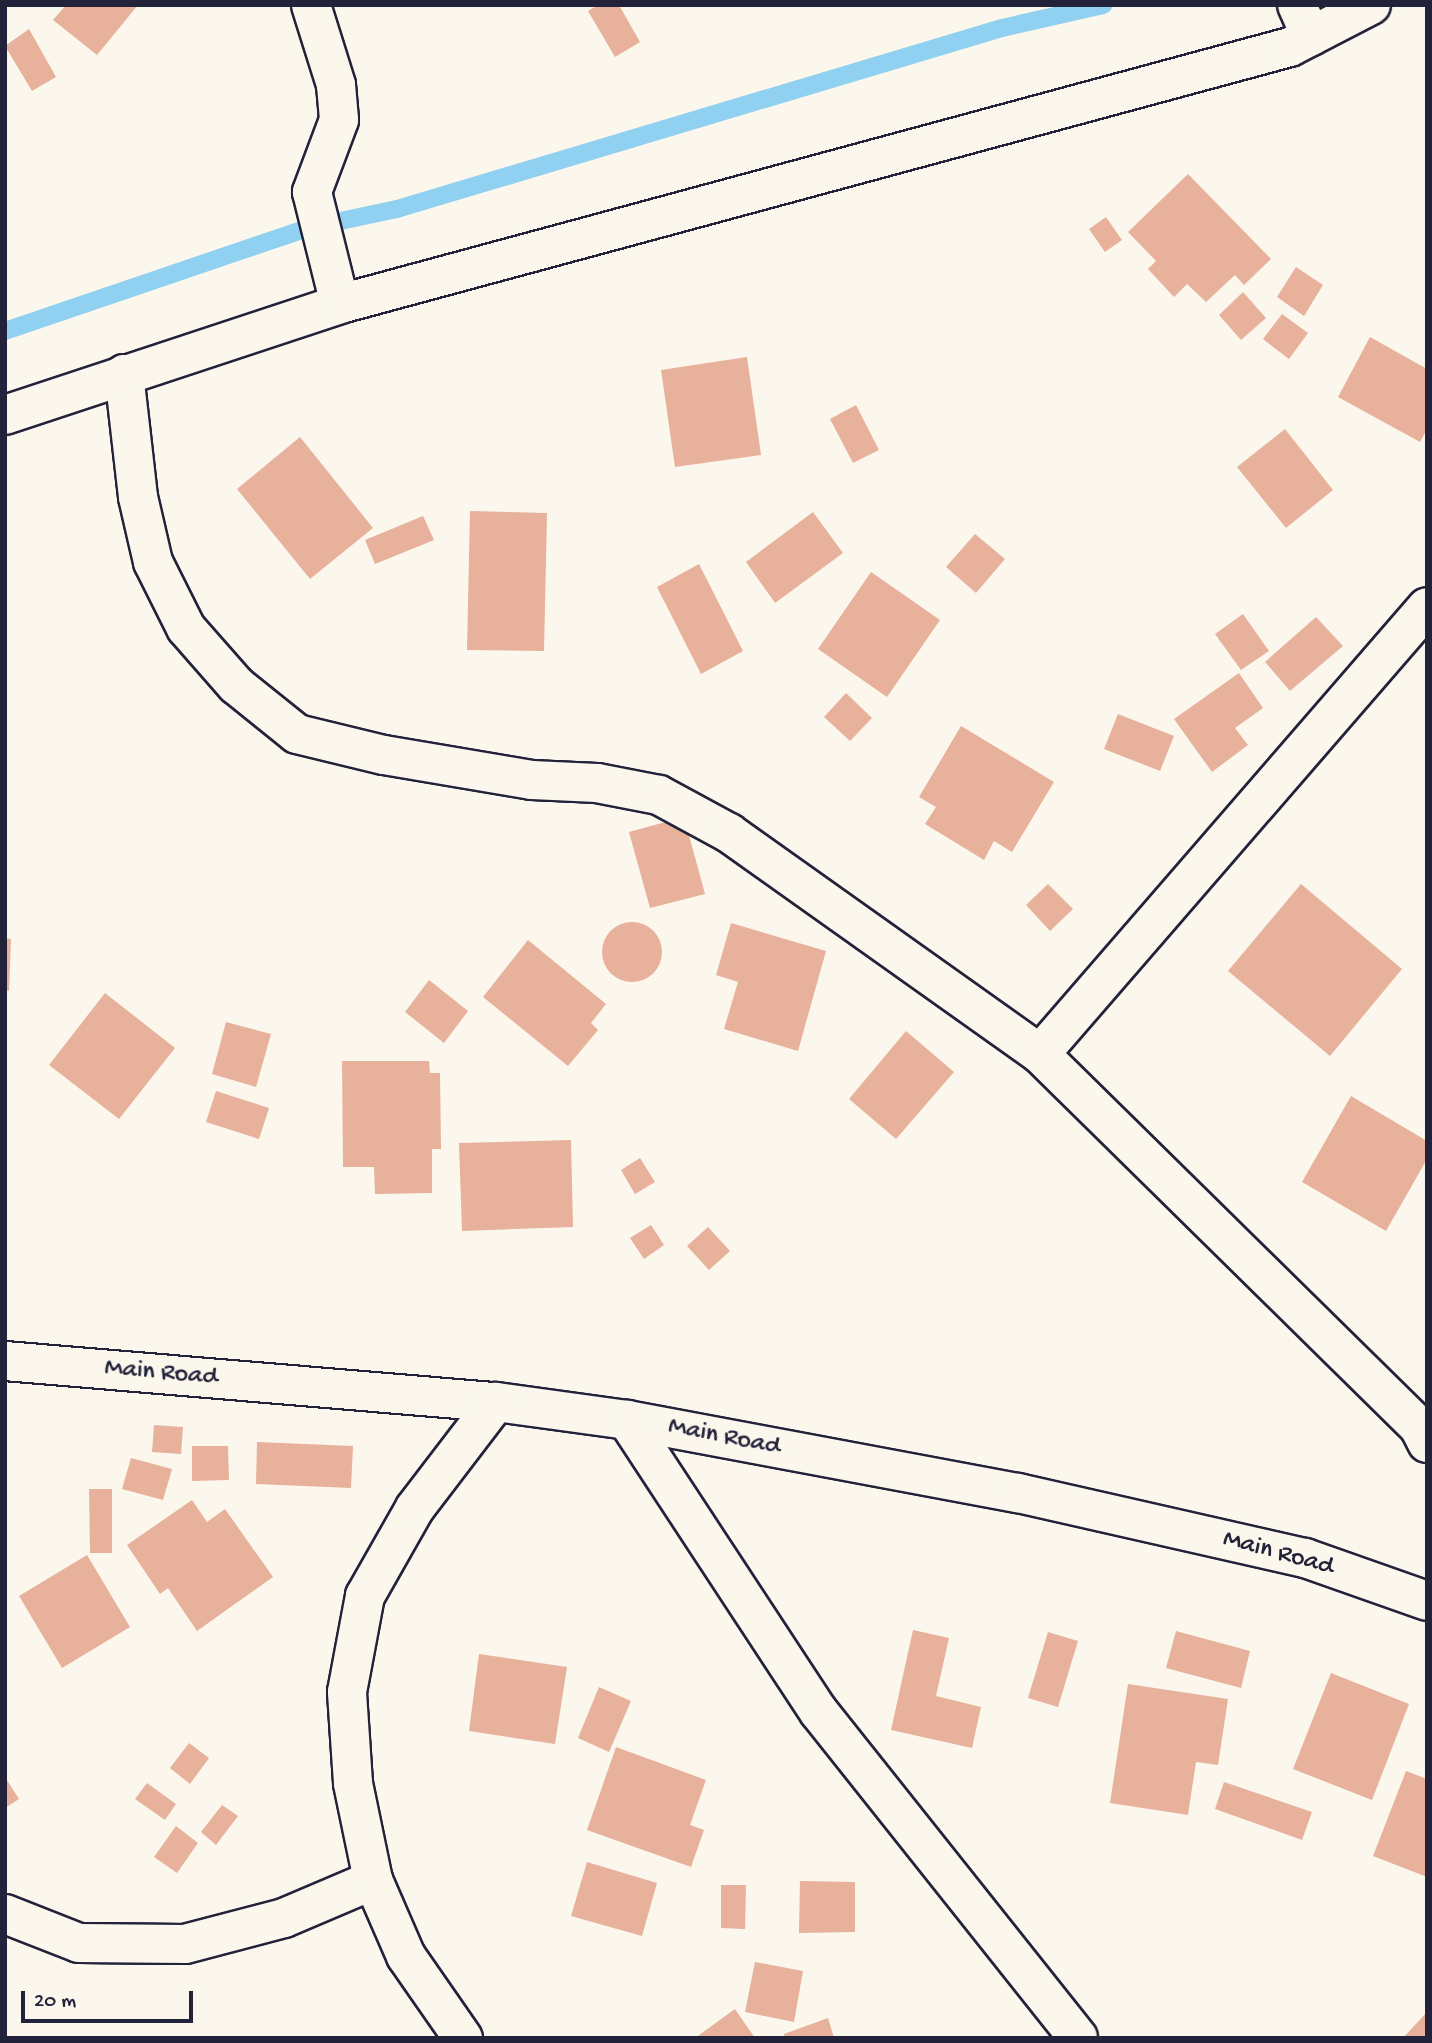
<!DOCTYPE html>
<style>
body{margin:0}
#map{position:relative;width:1432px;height:2043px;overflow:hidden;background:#fbf7ec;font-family:"Gochi Hand",sans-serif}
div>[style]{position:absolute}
.stream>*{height:18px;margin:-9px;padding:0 9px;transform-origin:9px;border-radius:9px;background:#90d0f1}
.building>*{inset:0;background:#e7b19c}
.round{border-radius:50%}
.roads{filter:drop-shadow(2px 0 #22223b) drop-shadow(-2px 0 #22223b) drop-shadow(0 2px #22223b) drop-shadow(0 -2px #22223b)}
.minor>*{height:38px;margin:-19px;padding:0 19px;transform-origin:19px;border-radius:19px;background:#fbf7ec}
span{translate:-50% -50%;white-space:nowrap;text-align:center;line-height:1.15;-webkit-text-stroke:7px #fbf7ec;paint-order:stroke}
.street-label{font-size:26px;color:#22223b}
.frame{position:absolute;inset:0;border:7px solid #22223b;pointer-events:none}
.scale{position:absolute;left:21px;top:1991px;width:172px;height:32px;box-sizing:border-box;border:4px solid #22223b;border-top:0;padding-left:9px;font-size:21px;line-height:24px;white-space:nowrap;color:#22223b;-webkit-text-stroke:5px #fbf7ec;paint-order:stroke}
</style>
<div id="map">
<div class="stream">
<i style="left:5px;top:331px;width:319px;rotate:-18.8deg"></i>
<i style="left:307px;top:228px;width:92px;rotate:-11.9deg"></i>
<i style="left:397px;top:209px;width:631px;rotate:-16.66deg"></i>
<i style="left:1002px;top:28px;width:104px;rotate:-12.8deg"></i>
</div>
<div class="building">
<i style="clip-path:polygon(66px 5px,138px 5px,97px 55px,53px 20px)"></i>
<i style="clip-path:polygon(598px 5px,619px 5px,640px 42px,615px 57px,588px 11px)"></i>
<i style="clip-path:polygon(29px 29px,56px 77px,32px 91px,5px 46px)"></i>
<i style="clip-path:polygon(1188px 174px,1271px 259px,1244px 285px,1235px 275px,1206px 302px,1187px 284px,1174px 297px,1148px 269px,1156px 261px,1128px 232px)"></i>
<i style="clip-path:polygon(1106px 217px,1122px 240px,1105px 252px,1089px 229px)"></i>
<i style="clip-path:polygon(1296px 267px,1323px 285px,1304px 316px,1277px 297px)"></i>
<i style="clip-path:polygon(1243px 292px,1266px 318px,1241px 340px,1219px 315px)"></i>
<i style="clip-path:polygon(1282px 314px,1308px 333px,1289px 359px,1263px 339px)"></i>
<i style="clip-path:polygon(1370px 337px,1427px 369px,1427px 429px,1420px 442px,1338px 397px)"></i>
<i style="clip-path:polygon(747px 357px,761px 455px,675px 467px,661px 370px)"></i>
<i style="clip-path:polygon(856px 405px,879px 450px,853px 463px,830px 419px)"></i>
<i style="clip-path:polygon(1285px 429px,1333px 490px,1286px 528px,1237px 467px)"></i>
<i style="clip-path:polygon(300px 437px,373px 528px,310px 579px,237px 489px)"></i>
<i style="clip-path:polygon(470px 511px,547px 513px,544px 651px,467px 650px)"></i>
<i style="clip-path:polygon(813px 512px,843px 553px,775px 603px,746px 562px)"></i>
<i style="clip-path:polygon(423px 516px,434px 540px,375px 564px,365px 540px)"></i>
<i style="clip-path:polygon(975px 534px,1005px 559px,976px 593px,946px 567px)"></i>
<i style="clip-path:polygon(699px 564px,743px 651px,701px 674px,657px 587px)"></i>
<i style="clip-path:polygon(871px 572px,940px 620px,887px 697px,818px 649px)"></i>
<i style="clip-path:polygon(1243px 614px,1269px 651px,1241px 670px,1215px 634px)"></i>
<i style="clip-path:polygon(1316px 617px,1343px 646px,1290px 691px,1265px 662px)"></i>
<i style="clip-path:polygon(1239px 673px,1263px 708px,1235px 728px,1248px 745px,1212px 772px,1174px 719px)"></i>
<i style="clip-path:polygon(846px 693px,872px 718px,850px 741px,824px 717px)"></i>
<i style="clip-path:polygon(1118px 714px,1174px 736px,1160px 771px,1104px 749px)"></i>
<i style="clip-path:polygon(961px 726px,1054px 782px,1012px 852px,994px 841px,984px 860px,925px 824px,936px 807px,919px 797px)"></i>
<i style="clip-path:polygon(684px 817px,705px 894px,650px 908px,629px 832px)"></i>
<i style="clip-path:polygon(1048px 884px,1073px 909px,1050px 931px,1026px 905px)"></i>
<i style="clip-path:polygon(1301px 884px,1402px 969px,1330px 1056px,1228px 971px)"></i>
<i class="round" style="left:602px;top:922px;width:60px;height:60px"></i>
<i style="clip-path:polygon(731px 923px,826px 951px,798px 1051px,724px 1029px,738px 982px,716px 975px)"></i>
<i style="clip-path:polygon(5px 938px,11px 939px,9px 991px,5px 990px)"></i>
<i style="clip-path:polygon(528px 940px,606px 1004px,591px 1023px,598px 1030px,568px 1066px,483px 997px)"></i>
<i style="clip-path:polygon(429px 980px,468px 1011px,444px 1043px,405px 1012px)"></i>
<i style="clip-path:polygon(105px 993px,175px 1048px,119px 1119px,49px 1065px)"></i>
<i style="clip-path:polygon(226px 1022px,271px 1034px,256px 1087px,212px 1074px)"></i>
<i style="clip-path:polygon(906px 1031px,954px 1072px,896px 1139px,849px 1099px)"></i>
<i style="clip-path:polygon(342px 1061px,429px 1061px,430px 1073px,440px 1073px,441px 1149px,432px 1149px,432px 1193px,375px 1194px,374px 1167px,343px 1167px)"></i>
<i style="clip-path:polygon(216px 1091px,269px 1108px,259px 1139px,206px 1122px)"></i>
<i style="clip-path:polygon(1351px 1096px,1427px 1141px,1427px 1159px,1386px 1231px,1302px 1182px)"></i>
<i style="clip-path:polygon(571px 1140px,573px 1227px,462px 1231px,459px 1143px)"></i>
<i style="clip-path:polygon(640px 1158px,655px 1182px,635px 1194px,621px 1170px)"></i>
<i style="clip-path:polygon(651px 1225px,664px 1245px,644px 1259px,630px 1238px)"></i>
<i style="clip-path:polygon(708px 1227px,730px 1251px,709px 1270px,687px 1246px)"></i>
<i style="clip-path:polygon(154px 1425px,183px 1427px,181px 1454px,152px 1452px)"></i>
<i style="clip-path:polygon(257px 1442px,353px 1446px,351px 1488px,256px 1484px)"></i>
<i style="clip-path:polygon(192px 1446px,228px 1446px,229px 1480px,192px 1481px)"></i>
<i style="clip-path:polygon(131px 1458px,172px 1469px,163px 1500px,122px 1489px)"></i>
<i style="clip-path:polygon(89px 1489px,112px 1489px,112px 1553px,90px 1553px)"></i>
<i style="clip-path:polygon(192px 1500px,207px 1522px,225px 1509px,273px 1577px,197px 1631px,168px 1588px,160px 1594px,127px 1545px)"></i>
<i style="clip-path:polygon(87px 1555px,130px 1627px,62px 1668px,19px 1596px)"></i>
<i style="clip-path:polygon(913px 1630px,949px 1638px,936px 1696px,981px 1707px,972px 1748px,891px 1730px)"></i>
<i style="clip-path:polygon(1176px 1631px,1250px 1651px,1241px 1688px,1166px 1668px)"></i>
<i style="clip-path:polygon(1048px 1632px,1078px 1641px,1058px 1707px,1028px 1698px)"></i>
<i style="clip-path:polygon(479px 1654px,567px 1667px,555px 1744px,469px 1731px)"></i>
<i style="clip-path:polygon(1331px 1673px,1409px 1704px,1372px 1800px,1293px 1769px)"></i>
<i style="clip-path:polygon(1128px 1684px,1228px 1699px,1218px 1765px,1196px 1762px,1188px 1815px,1110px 1803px)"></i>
<i style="clip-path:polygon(599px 1687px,631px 1701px,609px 1752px,578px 1738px)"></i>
<i style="clip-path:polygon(189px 1743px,209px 1758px,190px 1784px,170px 1768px)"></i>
<i style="clip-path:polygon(616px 1747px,706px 1780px,690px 1825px,704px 1830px,691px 1867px,587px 1830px)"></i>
<i style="clip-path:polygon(1406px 1771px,1427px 1779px,1427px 1877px,1373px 1856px)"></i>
<i style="clip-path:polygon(5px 1777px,19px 1799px,5px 1808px)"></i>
<i style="clip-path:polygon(1224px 1782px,1312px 1812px,1302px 1840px,1215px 1809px)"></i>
<i style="clip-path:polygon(147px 1783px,176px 1804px,165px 1820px,135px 1799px)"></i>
<i style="clip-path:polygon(222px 1805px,238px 1816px,216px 1845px,201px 1832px)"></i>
<i style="clip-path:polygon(176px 1826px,198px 1843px,177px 1873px,154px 1857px)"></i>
<i style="clip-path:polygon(587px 1862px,657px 1883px,642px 1936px,571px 1916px)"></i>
<i style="clip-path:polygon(800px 1881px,855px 1882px,855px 1932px,799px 1933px)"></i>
<i style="clip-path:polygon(721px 1885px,746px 1885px,745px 1929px,721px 1928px)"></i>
<i style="clip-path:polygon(755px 1962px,803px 1971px,794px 2022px,745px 2012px)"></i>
<i style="clip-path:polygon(735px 2009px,755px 2038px,695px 2038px)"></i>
<i style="clip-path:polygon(1427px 2012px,1427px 2038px,1403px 2038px)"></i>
<i style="clip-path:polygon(828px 2018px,834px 2038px,785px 2038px,784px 2034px)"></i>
</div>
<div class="roads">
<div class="minor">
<i style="left:311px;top:5px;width:84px;rotate:72.6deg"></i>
<i style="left:336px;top:85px;width:35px;rotate:85deg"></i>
<i style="left:339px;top:120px;width:77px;rotate:110.6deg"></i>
<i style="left:312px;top:192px;width:115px;rotate:76deg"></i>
<i style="left:1297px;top:5px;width:34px;rotate:66deg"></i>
<i style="left:124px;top:374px;width:124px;rotate:83.5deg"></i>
<i style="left:138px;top:497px;width:67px;rotate:77deg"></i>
<i style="left:153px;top:562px;width:74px;rotate:63.4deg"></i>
<i style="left:186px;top:628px;width:76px;rotate:48.7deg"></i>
<i style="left:236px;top:685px;width:78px;rotate:38.8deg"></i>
<i style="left:297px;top:734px;width:89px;rotate:13.6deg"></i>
<i style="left:384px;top:755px;width:150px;rotate:9.6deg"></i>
<i style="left:532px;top:780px;width:65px;rotate:2.6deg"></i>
<i style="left:597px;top:783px;width:63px;rotate:11deg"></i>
<i style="left:659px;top:795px;width:80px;rotate:28.5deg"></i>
<i style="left:729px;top:833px;width:382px;rotate:35.4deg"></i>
<i style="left:1040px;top:1054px;width:532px;rotate:44.54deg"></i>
<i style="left:1419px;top:1427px;width:18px;rotate:63deg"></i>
<i style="left:5px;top:415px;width:353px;rotate:-18.3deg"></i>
<i style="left:340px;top:304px;width:984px;rotate:-15.14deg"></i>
<i style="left:1290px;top:47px;width:91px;rotate:-27.4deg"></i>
<i style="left:1040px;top:1054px;width:591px;rotate:-49.11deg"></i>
<i style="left:5px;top:1361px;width:493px;rotate:4.8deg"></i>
<i style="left:496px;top:1402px;width:132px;rotate:7.8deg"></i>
<i style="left:627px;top:1420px;width:398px;rotate:10.6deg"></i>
<i style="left:1018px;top:1493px;width:294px;rotate:12.8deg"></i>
<i style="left:1305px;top:1558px;width:129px;rotate:19.4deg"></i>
<i style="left:627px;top:1420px;width:349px;rotate:56.7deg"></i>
<i style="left:819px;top:1712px;width:416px;rotate:51.5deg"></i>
<i style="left:5px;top:1914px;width:79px;rotate:21.4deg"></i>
<i style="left:79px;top:1943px;width:106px;rotate:0.5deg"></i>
<i style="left:185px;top:1944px;width:102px;rotate:-14.7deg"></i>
<i style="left:284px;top:1918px;width:97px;rotate:-23.1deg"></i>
<i style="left:463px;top:2038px;width:100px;rotate:-124.8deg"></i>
<i style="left:406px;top:1956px;width:83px;rotate:-113.5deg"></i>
<i style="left:373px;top:1880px;width:99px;rotate:-101.7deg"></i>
<i style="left:353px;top:1783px;width:91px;rotate:-93.8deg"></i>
<i style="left:347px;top:1692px;width:98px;rotate:-79.4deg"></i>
<i style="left:365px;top:1596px;width:101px;rotate:-60.4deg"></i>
<i style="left:415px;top:1508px;width:133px;rotate:-52.6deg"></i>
</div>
</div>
<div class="street-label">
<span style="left:161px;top:1374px;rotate:5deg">Main Road</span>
<span style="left:724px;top:1438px;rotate:11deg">Main Road</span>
<span style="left:1278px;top:1554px;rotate:15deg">Main Road</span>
</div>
<div class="frame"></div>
<div class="scale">20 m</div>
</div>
